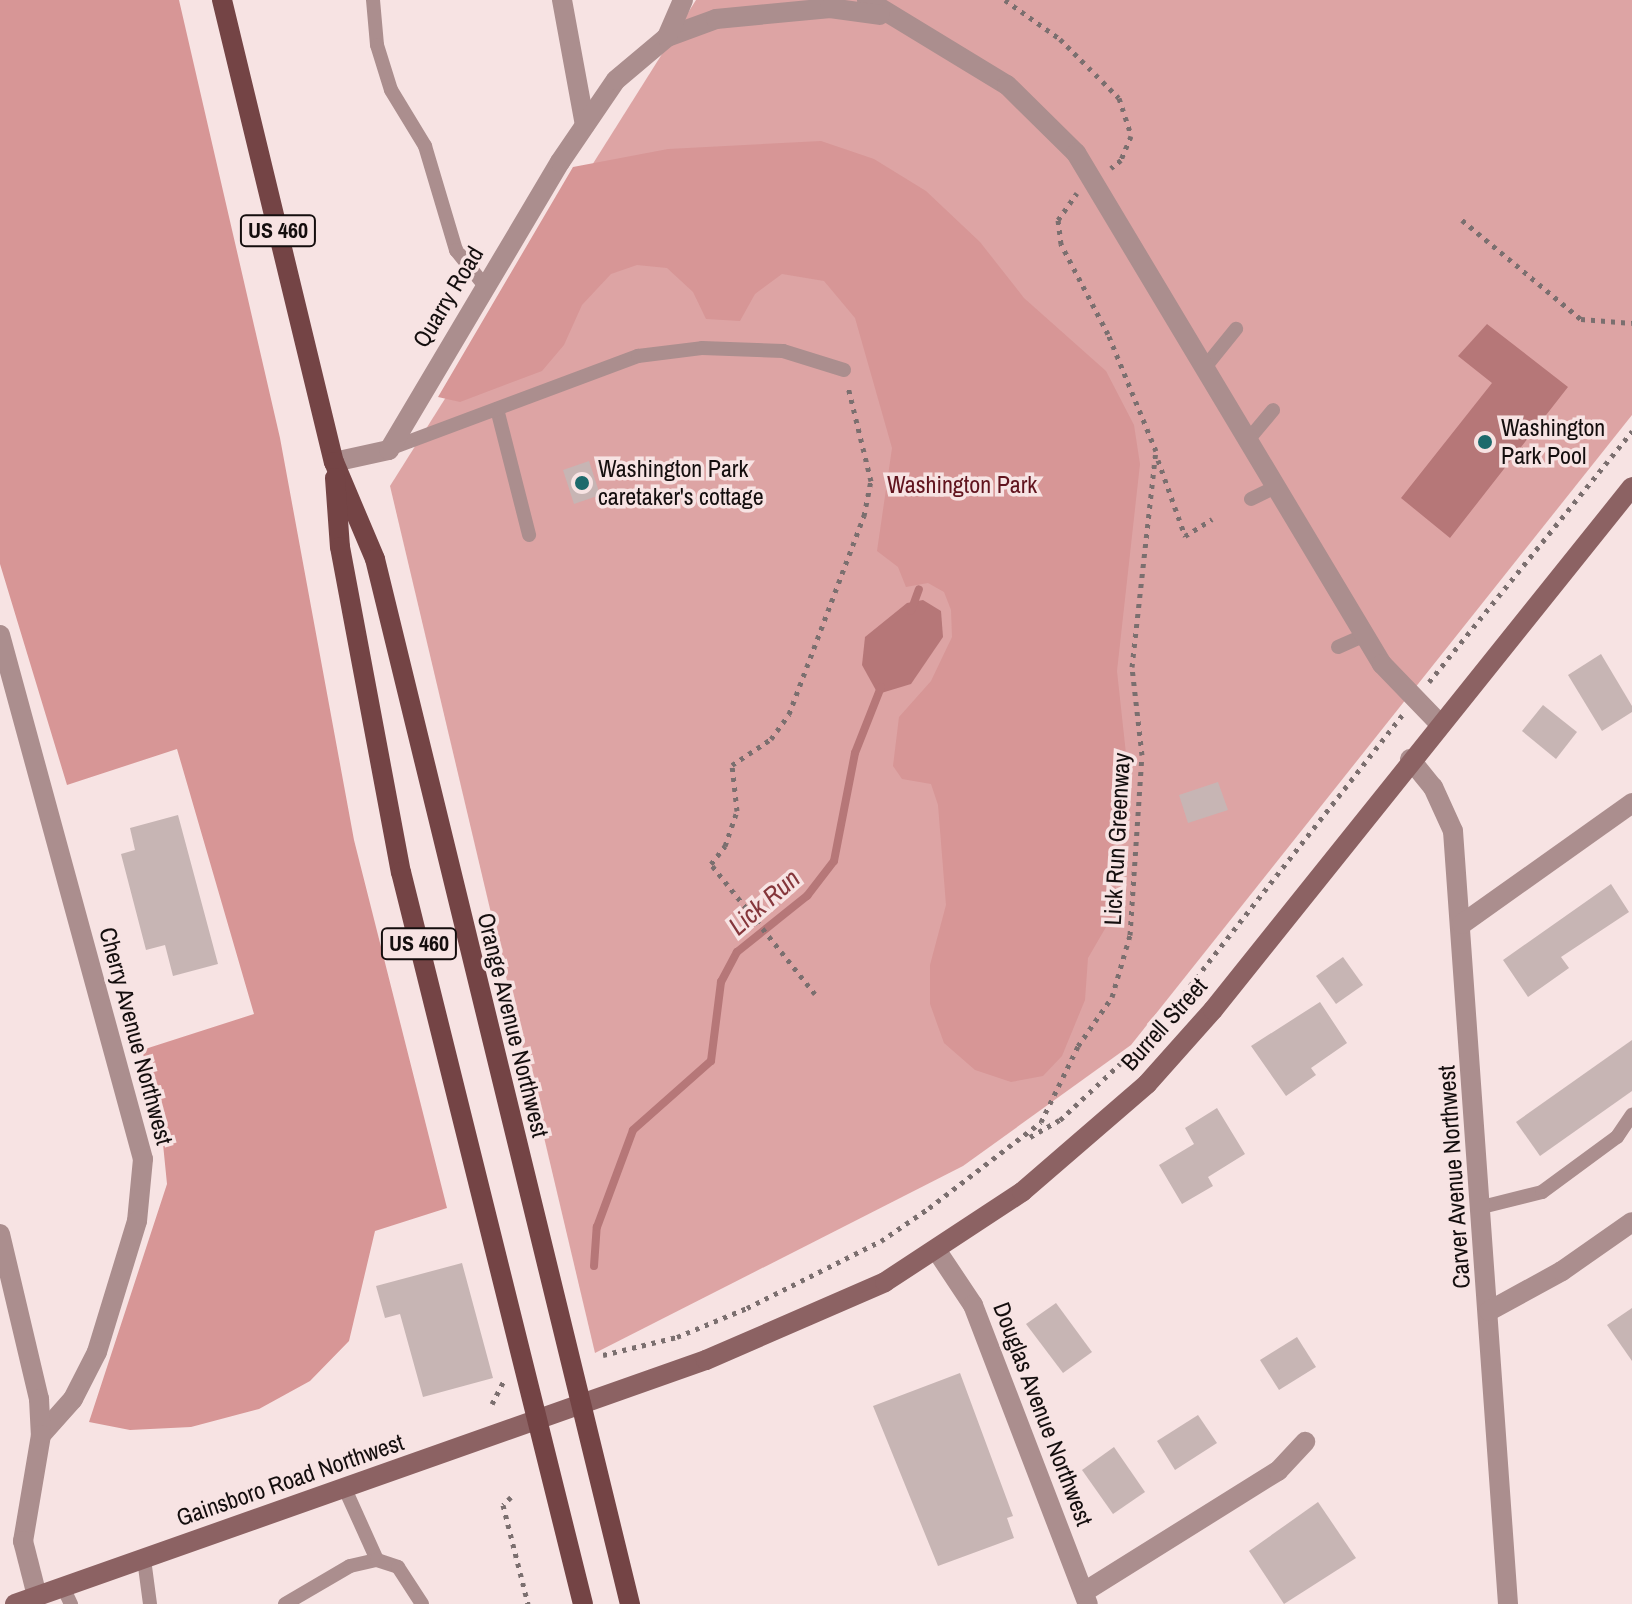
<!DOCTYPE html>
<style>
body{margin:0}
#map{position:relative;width:1632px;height:1604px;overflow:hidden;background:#f7e3e3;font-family:"Archivo Narrow",sans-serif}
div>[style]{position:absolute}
.green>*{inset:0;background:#dda4a4}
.forest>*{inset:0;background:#d79696}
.water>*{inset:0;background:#b67778}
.stream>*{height:8px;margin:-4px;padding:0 4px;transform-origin:4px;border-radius:4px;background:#b67778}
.building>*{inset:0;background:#c7b5b4}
.path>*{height:5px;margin-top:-2.5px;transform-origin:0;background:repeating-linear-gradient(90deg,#7b6f6f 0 4px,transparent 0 10px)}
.lane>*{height:14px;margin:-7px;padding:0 7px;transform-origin:7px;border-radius:7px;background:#ab8e8e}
.street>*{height:20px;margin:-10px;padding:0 10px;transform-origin:10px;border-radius:10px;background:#ab8e8e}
.secondary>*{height:20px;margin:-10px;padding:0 10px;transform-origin:10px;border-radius:10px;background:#8c6263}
.primary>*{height:20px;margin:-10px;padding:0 10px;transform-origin:10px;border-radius:10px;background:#744445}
.dots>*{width:22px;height:22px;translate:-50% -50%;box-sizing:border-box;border:4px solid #f7e3e3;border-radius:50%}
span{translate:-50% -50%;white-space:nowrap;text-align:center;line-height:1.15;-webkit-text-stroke:7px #f7e3e3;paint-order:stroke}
.shield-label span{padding:2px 6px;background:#f7e3e3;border:2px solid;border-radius:6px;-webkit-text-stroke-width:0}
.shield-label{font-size:22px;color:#140e0e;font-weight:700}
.street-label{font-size:24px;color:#140e0e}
.poi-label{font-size:24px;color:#140e0e}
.left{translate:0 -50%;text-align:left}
.park-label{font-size:24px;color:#61141e}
.water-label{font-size:26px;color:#85363b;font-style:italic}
</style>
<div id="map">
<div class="green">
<i style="clip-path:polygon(696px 0,1632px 0,1632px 415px,1131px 1045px,963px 1166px,595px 1353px,390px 486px)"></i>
</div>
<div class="forest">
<i style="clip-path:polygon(0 0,179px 0,280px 438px,354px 840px,447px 1208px,375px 1231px,349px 1341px,310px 1381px,259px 1409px,191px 1427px,130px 1430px,89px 1422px,167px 1184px,161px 1124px,142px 1050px,254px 1014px,177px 749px,67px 785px,0 564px)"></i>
<i style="clip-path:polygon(821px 141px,874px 159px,926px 191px,980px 242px,1024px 298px,1106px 371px,1134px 425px,1140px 464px,1117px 671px,1127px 763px,1113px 915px,1088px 958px,1085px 1000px,1062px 1056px,1043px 1076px,1011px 1082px,975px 1070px,944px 1043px,930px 1004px,930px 965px,946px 905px,938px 805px,931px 784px,902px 779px,893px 766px,899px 717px,931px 681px,952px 637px,951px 610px,944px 592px,928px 583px,906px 587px,898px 567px,877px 551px,892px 448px,855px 318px,824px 281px,782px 274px,755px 294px,740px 321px,706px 319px,693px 292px,667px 268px,637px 265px,611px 274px,582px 305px,564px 345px,542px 371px,460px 402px,438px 397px,573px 167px,668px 149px)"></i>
</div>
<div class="water">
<i style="clip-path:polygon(1487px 324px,1568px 387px,1450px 538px,1401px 498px,1492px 383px,1458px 356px)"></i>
<i style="clip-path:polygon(923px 600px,941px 611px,943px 637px,911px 684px,878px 694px,862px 665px,865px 637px,907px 603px)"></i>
</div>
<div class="stream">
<i style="left:911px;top:611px;width:23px;rotate:-70deg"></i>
<i style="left:594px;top:1266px;width:39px;rotate:-86deg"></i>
<i style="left:597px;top:1227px;width:103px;rotate:-69.6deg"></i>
<i style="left:633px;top:1130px;width:104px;rotate:-41.5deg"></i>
<i style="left:711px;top:1061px;width:80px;rotate:-82.8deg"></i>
<i style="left:721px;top:982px;width:34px;rotate:-62deg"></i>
<i style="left:737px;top:952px;width:90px;rotate:-38.7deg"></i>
<i style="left:807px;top:896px;width:44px;rotate:-52.4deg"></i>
<i style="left:834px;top:861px;width:110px;rotate:-79deg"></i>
<i style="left:855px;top:753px;width:71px;rotate:-68.5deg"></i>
</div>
<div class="building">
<i style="clip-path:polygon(589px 461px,600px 495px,574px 504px,563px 470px)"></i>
<i style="clip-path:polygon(1601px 654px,1632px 706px,1632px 712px,1602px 731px,1568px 675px)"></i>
<i style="clip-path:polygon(1543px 705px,1577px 732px,1556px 759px,1522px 731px)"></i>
<i style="clip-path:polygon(1218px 782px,1228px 810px,1188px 823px,1179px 795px)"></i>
<i style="clip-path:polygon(178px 815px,218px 964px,173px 976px,165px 945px,146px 950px,121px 854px,135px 850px,130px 828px)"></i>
<i style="clip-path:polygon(1611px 884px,1629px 912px,1561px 957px,1569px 968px,1528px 997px,1503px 960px)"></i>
<i style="clip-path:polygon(1343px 957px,1363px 985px,1336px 1004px,1316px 976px)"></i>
<i style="clip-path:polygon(1320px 1002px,1347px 1043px,1311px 1068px,1316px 1075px,1286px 1096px,1251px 1046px)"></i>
<i style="clip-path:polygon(1632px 1040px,1632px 1091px,1540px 1156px,1516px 1122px)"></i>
<i style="clip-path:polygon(1217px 1108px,1245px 1154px,1208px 1177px,1213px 1186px,1182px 1204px,1159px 1165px,1194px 1144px,1185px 1128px)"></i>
<i style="clip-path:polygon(462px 1263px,493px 1378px,423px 1397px,400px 1314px,385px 1318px,376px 1286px)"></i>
<i style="clip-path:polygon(1056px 1303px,1092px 1352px,1063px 1373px,1026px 1324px)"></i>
<i style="clip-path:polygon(1632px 1308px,1632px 1361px,1607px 1325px)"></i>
<i style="clip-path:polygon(1297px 1337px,1316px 1367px,1279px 1390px,1260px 1360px)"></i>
<i style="clip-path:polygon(960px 1373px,1013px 1516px,1007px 1518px,1014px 1538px,938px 1566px,873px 1406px)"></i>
<i style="clip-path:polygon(1198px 1415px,1217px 1443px,1175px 1470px,1157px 1441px)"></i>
<i style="clip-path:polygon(1114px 1447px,1145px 1492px,1113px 1514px,1082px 1470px)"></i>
<i style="clip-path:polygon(1318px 1502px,1356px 1558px,1284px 1604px,1249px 1551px)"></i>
</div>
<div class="path">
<i style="left:1005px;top:0;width:67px;rotate:35.3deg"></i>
<i style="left:1060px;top:39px;width:83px;rotate:45deg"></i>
<i style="left:1119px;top:98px;width:40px;rotate:72deg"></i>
<i style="left:1131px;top:136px;width:26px;rotate:113deg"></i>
<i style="left:1121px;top:160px;width:13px;rotate:141deg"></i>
<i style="left:1462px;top:220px;width:155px;rotate:39.8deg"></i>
<i style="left:1581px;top:319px;width:51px;rotate:4.5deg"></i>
<i style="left:1158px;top:460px;width:81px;rotate:70.4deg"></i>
<i style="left:1185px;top:536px;width:32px;rotate:-32deg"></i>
<i style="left:1429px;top:682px;width:323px;rotate:-51deg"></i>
<i style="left:815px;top:994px;width:166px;rotate:-128.7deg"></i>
<i style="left:711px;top:864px;width:23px;rotate:-52deg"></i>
<i style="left:725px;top:846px;width:37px;rotate:-71deg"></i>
<i style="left:737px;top:811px;width:46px;rotate:-96.2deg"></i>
<i style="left:732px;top:765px;width:47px;rotate:-33.7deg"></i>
<i style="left:771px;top:739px;width:31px;rotate:-54deg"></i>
<i style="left:789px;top:714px;width:212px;rotate:-69.3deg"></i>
<i style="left:864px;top:516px;width:36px;rotate:-79deg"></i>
<i style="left:871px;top:481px;width:97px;rotate:-103.7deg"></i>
<i style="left:1030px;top:1137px;width:34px;rotate:-30deg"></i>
<i style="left:1060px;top:1120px;width:127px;rotate:-43.1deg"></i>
<i style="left:1153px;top:1033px;width:404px;rotate:-51.9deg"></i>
<i style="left:603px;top:1355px;width:76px;rotate:-13.7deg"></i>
<i style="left:677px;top:1337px;width:76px;rotate:-22.5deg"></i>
<i style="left:747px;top:1308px;width:150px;rotate:-26.6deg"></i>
<i style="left:881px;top:1241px;width:58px;rotate:-34.5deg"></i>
<i style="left:929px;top:1208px;width:141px;rotate:-37.5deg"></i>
<i style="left:1041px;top:1122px;width:85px;rotate:-64deg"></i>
<i style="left:1078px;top:1046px;width:60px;rotate:-55.2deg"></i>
<i style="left:1112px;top:997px;width:65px;rotate:-73.8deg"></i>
<i style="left:1130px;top:935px;width:180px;rotate:-86.2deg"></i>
<i style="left:1142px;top:755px;width:89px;rotate:-96.5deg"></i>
<i style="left:1132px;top:667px;width:217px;rotate:-83.7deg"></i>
<i style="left:1156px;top:451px;width:126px;rotate:-112.3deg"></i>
<i style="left:1108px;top:334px;width:102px;rotate:-117.6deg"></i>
<i style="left:1061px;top:244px;width:24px;rotate:-97deg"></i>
<i style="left:1058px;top:220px;width:33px;rotate:-55deg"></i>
<i style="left:492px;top:1404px;width:29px;rotate:-63deg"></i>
<i style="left:511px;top:1497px;width:11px;rotate:135deg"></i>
<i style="left:503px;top:1505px;width:102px;rotate:75.8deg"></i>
</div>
<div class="lane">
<i style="left:373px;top:0;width:45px;rotate:84.9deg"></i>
<i style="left:377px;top:45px;width:47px;rotate:72.7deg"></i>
<i style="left:391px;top:90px;width:66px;rotate:58.7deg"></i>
<i style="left:425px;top:146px;width:109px;rotate:73.4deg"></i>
<i style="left:456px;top:250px;width:45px;rotate:51.3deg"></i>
<i style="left:1206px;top:366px;width:48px;rotate:-51deg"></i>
<i style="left:497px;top:409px;width:130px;rotate:75.7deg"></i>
<i style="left:1248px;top:440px;width:39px;rotate:-50deg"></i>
<i style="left:389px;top:449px;width:266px;rotate:-20.5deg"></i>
<i style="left:638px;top:356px;width:64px;rotate:-7.1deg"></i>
<i style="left:702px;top:348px;width:81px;rotate:2.1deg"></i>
<i style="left:783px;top:351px;width:64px;rotate:17.3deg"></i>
<i style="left:1251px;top:499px;width:28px;rotate:-26deg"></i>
<i style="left:1338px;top:647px;width:30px;rotate:-24deg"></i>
<i style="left:1482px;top:1207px;width:62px;rotate:-14deg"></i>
<i style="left:1542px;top:1192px;width:93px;rotate:-36.3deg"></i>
<i style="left:1617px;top:1137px;width:27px;rotate:-56deg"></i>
<i style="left:345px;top:1489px;width:78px;rotate:65.7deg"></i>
<i style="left:144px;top:1559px;width:45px;rotate:82.4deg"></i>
<i style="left:63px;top:1587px;width:19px;rotate:65deg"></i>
<i style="left:285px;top:1604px;width:75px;rotate:-30.3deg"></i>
<i style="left:350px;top:1566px;width:28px;rotate:-13deg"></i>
<i style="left:377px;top:1560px;width:22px;rotate:18deg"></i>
<i style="left:398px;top:1567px;width:44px;rotate:57deg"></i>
</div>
<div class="street">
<i style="left:562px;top:0;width:127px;rotate:79.6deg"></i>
<i style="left:867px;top:0;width:164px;rotate:31.3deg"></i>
<i style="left:1007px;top:85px;width:97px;rotate:44.6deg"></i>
<i style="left:1076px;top:153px;width:596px;rotate:59.09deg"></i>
<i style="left:1382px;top:664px;width:82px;rotate:46deg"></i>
<i style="left:667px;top:37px;width:52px;rotate:-20.2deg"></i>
<i style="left:716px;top:19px;width:115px;rotate:-5.5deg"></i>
<i style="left:830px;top:8px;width:50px;rotate:8deg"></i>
<i style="left:334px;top:462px;width:56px;rotate:-12.3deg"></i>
<i style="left:389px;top:450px;width:335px;rotate:-59.3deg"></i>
<i style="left:560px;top:162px;width:99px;rotate:-55.7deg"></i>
<i style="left:616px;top:80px;width:67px;rotate:-40.1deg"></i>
<i style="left:667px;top:37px;width:40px;rotate:-66.6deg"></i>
<i style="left:0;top:635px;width:543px;rotate:74.74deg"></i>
<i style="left:143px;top:1159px;width:62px;rotate:95.5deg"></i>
<i style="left:137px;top:1221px;width:137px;rotate:107deg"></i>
<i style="left:97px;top:1352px;width:53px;rotate:117.1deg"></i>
<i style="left:73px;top:1399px;width:48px;rotate:131.6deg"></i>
<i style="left:1410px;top:759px;width:36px;rotate:51deg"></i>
<i style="left:1433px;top:787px;width:48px;rotate:65.6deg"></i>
<i style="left:1453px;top:831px;width:775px;rotate:85.93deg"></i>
<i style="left:1462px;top:924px;width:209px;rotate:-35.4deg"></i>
<i style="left:0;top:1234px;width:170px;rotate:76.7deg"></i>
<i style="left:39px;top:1399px;width:36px;rotate:87deg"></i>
<i style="left:41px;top:1435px;width:108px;rotate:99.6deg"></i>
<i style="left:23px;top:1541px;width:57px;rotate:75.7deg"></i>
<i style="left:937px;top:1251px;width:65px;rotate:56.3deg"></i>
<i style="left:973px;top:1305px;width:320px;rotate:69deg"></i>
<i style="left:1489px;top:1311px;width:83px;rotate:-28.7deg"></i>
<i style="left:1562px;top:1271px;width:85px;rotate:-35deg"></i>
<i style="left:1084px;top:1592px;width:229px;rotate:-32deg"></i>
<i style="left:1278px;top:1471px;width:40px;rotate:-47deg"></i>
</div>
<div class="secondary">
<i style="left:15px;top:1604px;width:733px;rotate:-19.45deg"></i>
<i style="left:706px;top:1360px;width:195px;rotate:-23.5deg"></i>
<i style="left:885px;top:1282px;width:164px;rotate:-33.3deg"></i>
<i style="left:1022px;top:1192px;width:165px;rotate:-40.8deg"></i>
<i style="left:1147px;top:1084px;width:99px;rotate:-48.3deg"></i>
<i style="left:1213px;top:1010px;width:670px;rotate:-51.3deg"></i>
</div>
<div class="primary">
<i style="left:222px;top:0;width:475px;rotate:76.4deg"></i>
<i style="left:334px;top:462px;width:105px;rotate:67.1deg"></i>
<i style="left:375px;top:559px;width:1076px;rotate:76.29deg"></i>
<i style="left:335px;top:478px;width:69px;rotate:85.9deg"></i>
<i style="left:340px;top:547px;width:331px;rotate:79.4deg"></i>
<i style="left:401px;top:872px;width:754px;rotate:76.04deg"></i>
</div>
<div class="dots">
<i style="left:1485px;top:442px;background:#1d6a6c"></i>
<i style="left:582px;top:483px;background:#1d6a6c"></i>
</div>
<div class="shield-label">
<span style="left:278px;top:231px">US 460</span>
<span style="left:419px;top:944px">US 460</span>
</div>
<div class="street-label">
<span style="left:448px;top:297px;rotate:-59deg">Quarry Road</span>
<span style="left:1117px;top:839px;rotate:-87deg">Lick Run Greenway</span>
<span style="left:1164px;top:1024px;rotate:-48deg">Burrell Street</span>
<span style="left:513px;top:1025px;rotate:76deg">Orange Avenue Northwest</span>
<span style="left:136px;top:1036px;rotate:75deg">Cherry Avenue Northwest</span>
<span style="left:1454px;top:1177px;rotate:-94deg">Carver Avenue Northwest</span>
<span style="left:1043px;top:1414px;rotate:69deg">Douglas Avenue Northwest</span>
<span style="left:290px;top:1480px;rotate:-19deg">Gainsboro Road Northwest</span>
</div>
<div class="poi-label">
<span class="left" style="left:1501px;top:442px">Washington<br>Park Pool</span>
<span class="left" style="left:598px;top:483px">Washington Park<br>caretaker's cottage</span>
</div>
<div class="park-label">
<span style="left:962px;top:485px">Washington Park</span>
</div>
<div class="water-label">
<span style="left:764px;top:902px;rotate:-41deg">Lick Run</span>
</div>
</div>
